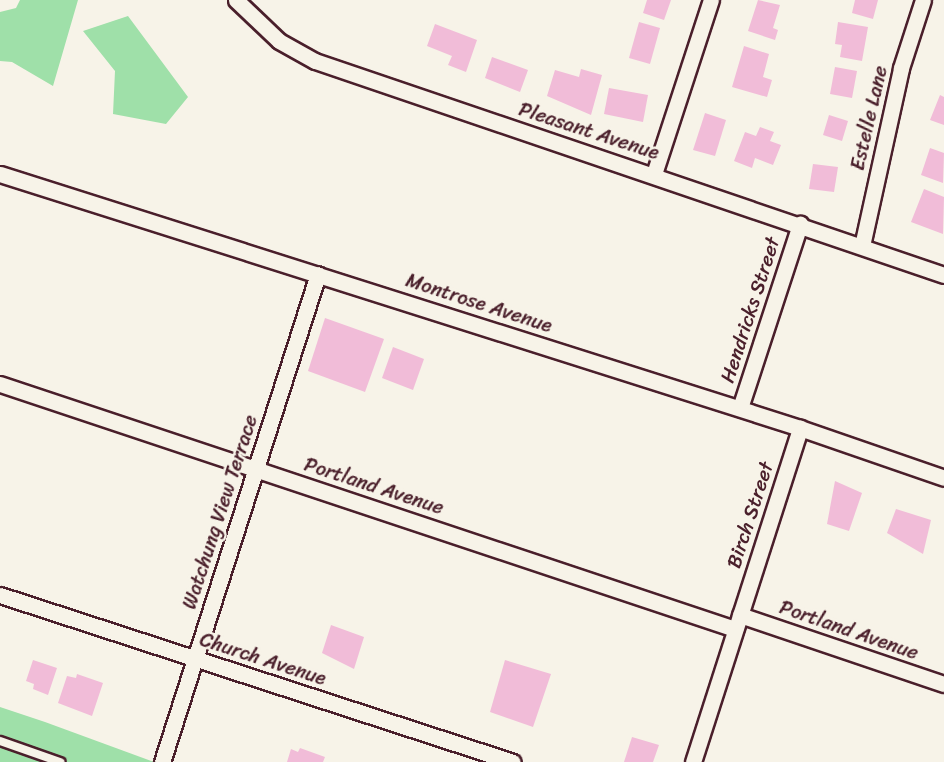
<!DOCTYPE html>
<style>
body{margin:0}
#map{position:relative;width:944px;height:762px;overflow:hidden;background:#f7f3e8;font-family:Sriracha,sans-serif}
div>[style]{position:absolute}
.green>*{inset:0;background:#9fe0a9}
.building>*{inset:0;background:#f1bcd8}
.roads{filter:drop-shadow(2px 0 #4a1f2b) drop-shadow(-2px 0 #4a1f2b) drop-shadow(0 2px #4a1f2b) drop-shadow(0 -2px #4a1f2b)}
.lane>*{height:8px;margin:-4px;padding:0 4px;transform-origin:4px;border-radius:4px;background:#f7f3e8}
.street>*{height:15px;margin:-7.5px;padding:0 7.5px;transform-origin:7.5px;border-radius:7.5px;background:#f7f3e8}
span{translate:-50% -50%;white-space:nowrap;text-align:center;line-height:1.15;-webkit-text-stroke:5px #f7f3e8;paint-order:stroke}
.street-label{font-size:20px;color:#4a1f2b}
</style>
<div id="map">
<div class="green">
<i style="clip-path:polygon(20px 0,78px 0,53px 86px,12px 62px,0 61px,0 12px,16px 8px)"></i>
<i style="clip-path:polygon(128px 16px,188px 97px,166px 124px,113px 114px,115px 71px,83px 31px)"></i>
<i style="clip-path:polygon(0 707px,45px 722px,154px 762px,0 762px)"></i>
</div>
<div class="building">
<i style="clip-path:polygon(647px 0,671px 0,664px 20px,643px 13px)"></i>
<i style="clip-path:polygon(758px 0,780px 5px,773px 28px,778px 30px,775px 40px,748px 31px)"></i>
<i style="clip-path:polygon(855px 0,878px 0,873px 19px,852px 13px)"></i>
<i style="clip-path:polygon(639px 22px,660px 28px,650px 64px,629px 58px)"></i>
<i style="clip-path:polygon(838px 22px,868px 27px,862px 61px,840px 57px,842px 45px,835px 44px)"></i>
<i style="clip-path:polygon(435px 24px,477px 40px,466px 72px,448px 65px,452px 56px,427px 46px)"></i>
<i style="clip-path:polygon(744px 46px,769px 54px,763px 77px,772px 80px,767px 97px,732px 87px)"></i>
<i style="clip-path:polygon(492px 57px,528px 70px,520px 92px,485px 78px)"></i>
<i style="clip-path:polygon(835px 67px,857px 71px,852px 98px,830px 94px)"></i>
<i style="clip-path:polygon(581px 69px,602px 75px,591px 115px,547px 96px,555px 70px,579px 77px)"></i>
<i style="clip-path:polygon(609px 88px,648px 95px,643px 122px,604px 114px)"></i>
<i style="clip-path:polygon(940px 95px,944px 97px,944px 125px,930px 120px)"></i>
<i style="clip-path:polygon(705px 113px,726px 120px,715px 156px,693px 150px)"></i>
<i style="clip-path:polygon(829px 115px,848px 121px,842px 141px,823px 135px)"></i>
<i style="clip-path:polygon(760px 127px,774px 132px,770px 141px,781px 145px,773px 165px,755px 158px,752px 168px,734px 161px,745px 132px,756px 136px)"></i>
<i style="clip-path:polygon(930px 148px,944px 153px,943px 183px,921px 175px)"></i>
<i style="clip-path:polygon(813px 164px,838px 167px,834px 192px,809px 189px)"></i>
<i style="clip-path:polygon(924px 189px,944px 197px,943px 234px,911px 222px)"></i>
<i style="clip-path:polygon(325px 318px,384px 339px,365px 392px,308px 371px)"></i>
<i style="clip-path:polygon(393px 347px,424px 359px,413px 390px,382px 378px)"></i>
<i style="clip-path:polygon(835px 481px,862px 493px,849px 531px,827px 524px)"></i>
<i style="clip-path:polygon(896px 509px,931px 520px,923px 554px,887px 533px)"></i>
<i style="clip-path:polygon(331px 625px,364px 637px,354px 669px,322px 653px)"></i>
<i style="clip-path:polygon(33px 660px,57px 668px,48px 695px,33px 689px,34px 684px,26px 681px)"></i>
<i style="clip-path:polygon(505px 660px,551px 674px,533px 727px,490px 712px)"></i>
<i style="clip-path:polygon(77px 674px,103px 683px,92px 716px,58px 703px,67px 676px,76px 678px)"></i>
<i style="clip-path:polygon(632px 737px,659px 745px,653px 762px,624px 762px)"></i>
<i style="clip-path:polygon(300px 748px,325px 757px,323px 762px,287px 762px,291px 749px,298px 752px)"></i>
</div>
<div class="roads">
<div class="lane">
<i style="left:0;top:741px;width:64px;rotate:19.3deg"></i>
</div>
<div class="street">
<i style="left:236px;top:0;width:59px;rotate:43.6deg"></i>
<i style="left:279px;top:41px;width:41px;rotate:29.1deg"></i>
<i style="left:315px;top:61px;width:664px;rotate:18.79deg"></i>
<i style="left:0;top:174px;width:839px;rotate:17.61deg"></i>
<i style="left:800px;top:428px;width:152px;rotate:19.1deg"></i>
<i style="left:654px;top:174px;width:183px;rotate:-71.9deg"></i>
<i style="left:862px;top:246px;width:182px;rotate:-77.6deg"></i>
<i style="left:901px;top:68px;width:71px;rotate:-72.1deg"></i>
<i style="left:0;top:384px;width:775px;rotate:18.43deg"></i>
<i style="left:740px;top:408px;width:194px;rotate:-71.9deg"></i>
<i style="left:0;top:595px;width:539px;rotate:18.03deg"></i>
<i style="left:740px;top:615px;width:215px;rotate:18.7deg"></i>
<i style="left:162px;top:762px;width:512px;rotate:-72.27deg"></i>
<i style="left:693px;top:762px;width:351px;rotate:-72.2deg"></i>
</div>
</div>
<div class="street-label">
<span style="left:869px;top:118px;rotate:-77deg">Estelle Lane</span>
<span style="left:589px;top:131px;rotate:18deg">Pleasant Avenue</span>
<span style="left:479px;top:303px;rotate:18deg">Montrose Avenue</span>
<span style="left:750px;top:310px;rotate:-72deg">Hendricks Street</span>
<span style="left:374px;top:486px;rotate:18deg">Portland Avenue</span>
<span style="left:220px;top:512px;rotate:-72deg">Watchung View Terrace</span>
<span style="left:750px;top:515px;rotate:-72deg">Birch Street</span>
<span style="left:849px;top:630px;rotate:19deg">Portland Avenue</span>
<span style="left:263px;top:659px;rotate:18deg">Church Avenue</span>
</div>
</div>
